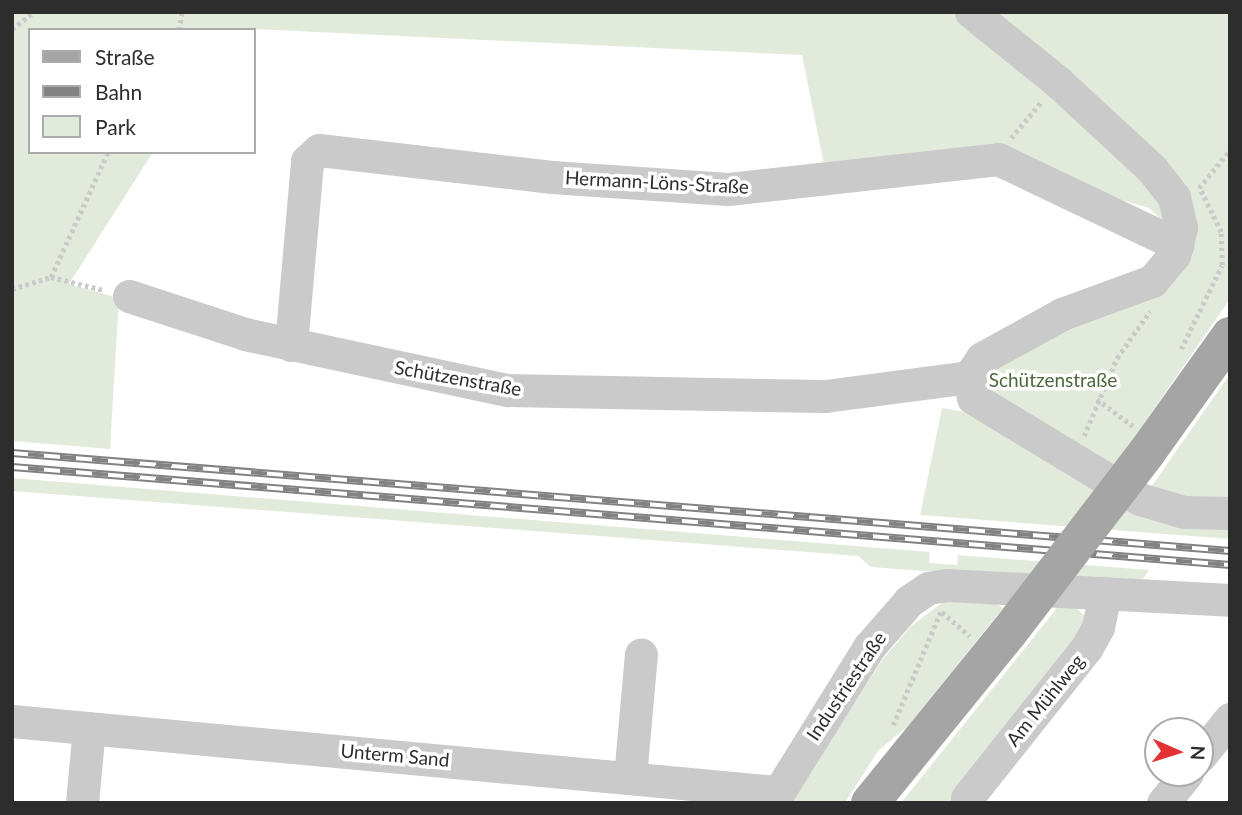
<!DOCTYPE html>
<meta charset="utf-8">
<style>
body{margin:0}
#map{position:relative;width:1242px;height:815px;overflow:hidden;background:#fff;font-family:Lato,sans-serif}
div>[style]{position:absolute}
.green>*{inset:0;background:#e2ebdb}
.path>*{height:4.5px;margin-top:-2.25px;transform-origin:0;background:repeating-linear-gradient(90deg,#cacaca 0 3.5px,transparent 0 7px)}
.minor>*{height:33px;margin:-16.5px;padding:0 16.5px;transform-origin:16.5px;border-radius:16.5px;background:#cacaca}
.major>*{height:38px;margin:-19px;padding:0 19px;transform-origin:19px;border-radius:19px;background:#a5a5a5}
.rail>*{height:8px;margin-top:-4px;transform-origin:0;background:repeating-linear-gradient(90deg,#fff 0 16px,#828282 0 32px);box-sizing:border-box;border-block:2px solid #828282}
.major-bridge>*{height:38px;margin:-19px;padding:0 19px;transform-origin:19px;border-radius:19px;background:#a5a5a5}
span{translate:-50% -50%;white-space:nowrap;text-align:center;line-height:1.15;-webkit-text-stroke:7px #fff;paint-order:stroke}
.street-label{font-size:19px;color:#2d2d2d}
.park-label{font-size:19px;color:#4d683c}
.frame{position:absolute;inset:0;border:14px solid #2d2d2d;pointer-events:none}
.legend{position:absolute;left:28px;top:28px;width:228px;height:126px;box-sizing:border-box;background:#fff;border:2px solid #ababab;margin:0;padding:9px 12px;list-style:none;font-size:21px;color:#2d2d2d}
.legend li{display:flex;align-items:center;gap:14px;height:35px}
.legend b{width:35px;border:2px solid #ababab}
.north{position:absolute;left:1144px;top:717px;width:70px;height:70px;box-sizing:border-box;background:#fff;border:2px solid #ababab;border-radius:50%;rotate:93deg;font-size:19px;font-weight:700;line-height:28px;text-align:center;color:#2d2d2d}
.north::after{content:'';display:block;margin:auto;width:24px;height:32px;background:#e23233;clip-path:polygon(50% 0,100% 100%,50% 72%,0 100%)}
</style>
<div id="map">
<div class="green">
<i style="clip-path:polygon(12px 12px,1230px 12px,1230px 299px,1111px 471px,1230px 524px,1230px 539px,920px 515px,942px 408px,965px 412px,989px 371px,1065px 327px,1131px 304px,1170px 228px,1149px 208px,961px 153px,824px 165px,802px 55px,233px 28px,30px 30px,30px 152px,153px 152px,69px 284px,119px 298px,110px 449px,12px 441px)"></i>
<i style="clip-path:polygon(1230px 374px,1230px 497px,1189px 497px,1151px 487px)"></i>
<i style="clip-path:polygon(12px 478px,930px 552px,929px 563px,957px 565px,958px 555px,1149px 570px,1138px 587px,871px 567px,858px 556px,12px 491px)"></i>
<i style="clip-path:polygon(1065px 598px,1094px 624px,957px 803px,901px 803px)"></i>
<i style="clip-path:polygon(947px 599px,989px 599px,1003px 608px,908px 726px,878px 751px,845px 803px,789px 803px,883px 659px,911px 626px)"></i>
</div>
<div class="path">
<i style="left:12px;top:29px;width:28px;rotate:-38deg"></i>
<i style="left:179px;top:30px;width:18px;rotate:-81deg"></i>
<i style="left:1011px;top:138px;width:47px;rotate:-50.2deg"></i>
<i style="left:1199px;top:188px;width:49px;rotate:-50.8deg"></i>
<i style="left:51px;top:277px;width:55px;rotate:13.8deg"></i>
<i style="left:12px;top:289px;width:41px;rotate:-17.1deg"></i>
<i style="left:51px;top:277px;width:137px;rotate:-65.5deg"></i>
<i style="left:1181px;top:349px;width:93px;rotate:-64deg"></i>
<i style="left:1222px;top:265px;width:33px;rotate:-92deg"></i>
<i style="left:1221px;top:232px;width:46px;rotate:-116deg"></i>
<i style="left:1097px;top:399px;width:45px;rotate:36.9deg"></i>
<i style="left:1084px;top:436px;width:85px;rotate:-67.1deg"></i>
<i style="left:1117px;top:358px;width:57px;rotate:-54.9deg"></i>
<i style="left:942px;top:612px;width:37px;rotate:41deg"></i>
<i style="left:893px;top:725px;width:124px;rotate:-67.2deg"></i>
</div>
<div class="minor">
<i style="left:971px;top:12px;width:112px;rotate:38.8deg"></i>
<i style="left:1058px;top:82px;width:128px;rotate:42.8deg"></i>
<i style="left:1152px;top:169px;width:36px;rotate:52deg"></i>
<i style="left:1174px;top:197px;width:31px;rotate:77deg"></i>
<i style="left:1181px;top:227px;width:29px;rotate:104deg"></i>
<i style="left:1174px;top:255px;width:34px;rotate:130deg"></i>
<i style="left:1152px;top:281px;width:96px;rotate:159.9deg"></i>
<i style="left:1062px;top:314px;width:91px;rotate:151.2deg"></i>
<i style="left:982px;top:358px;width:23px;rotate:124deg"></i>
<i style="left:969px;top:377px;width:21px;rotate:79deg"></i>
<i style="left:973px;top:398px;width:195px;rotate:31.2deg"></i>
<i style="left:1140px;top:499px;width:46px;rotate:16.5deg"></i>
<i style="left:1184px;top:512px;width:46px;rotate:1.2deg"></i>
<i style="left:129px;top:296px;width:122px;rotate:18.1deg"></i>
<i style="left:245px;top:334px;width:268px;rotate:12.1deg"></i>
<i style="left:507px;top:390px;width:318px;rotate:1.1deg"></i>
<i style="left:825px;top:396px;width:145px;rotate:-7.5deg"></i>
<i style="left:291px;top:345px;width:185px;rotate:-85deg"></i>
<i style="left:307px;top:161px;width:16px;rotate:-43deg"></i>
<i style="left:319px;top:150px;width:235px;rotate:6.6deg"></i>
<i style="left:552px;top:177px;width:176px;rotate:3.9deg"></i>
<i style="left:728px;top:189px;width:272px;rotate:-6.3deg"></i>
<i style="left:998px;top:159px;width:199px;rotate:25.5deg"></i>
<i style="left:12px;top:721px;width:768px;rotate:5.3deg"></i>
<i style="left:1200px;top:756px;width:48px;rotate:-51deg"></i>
<i style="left:630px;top:777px;width:123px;rotate:-84.9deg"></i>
<i style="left:967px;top:798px;width:193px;rotate:-51.5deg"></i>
<i style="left:1087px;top:647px;width:23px;rotate:-61deg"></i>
<i style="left:1098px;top:627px;width:35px;rotate:-78deg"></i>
<i style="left:82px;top:803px;width:75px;rotate:-84.7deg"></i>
<i style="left:772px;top:803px;width:184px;rotate:-58.1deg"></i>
<i style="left:869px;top:647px;width:61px;rotate:-49deg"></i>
<i style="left:909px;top:601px;width:23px;rotate:-34deg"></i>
<i style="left:928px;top:588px;width:18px;rotate:-9deg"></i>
<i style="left:946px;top:585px;width:284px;rotate:3deg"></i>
<i style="left:1163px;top:803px;width:38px;rotate:-51deg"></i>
</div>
<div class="major">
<i style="left:1147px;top:452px;width:143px;rotate:-54.4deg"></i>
<i style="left:870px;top:803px;width:220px;rotate:-50.9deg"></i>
</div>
<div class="rail">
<i style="left:12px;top:453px;width:1222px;rotate:4.6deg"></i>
<i style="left:12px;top:467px;width:1222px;rotate:4.6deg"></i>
</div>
<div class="major-bridge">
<i style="left:1009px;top:632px;width:227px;rotate:-52.5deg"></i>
</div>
<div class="street-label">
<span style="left:657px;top:182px;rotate:3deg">Hermann-Löns-Straße</span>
<span style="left:458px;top:378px;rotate:10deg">Schützenstraße</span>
<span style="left:846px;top:686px;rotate:-56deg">Industriestraße</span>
<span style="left:1045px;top:700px;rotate:-51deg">Am Mühlweg</span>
<span style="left:395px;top:755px;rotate:5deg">Unterm Sand</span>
</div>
<div class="park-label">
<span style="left:1053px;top:380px">Schützenstraße</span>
</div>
<div class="frame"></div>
<ul class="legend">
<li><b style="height:9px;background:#a5a5a5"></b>Straße</li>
<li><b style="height:9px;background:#828282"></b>Bahn</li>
<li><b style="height:19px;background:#e2ebdb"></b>Park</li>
</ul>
<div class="north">N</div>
</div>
